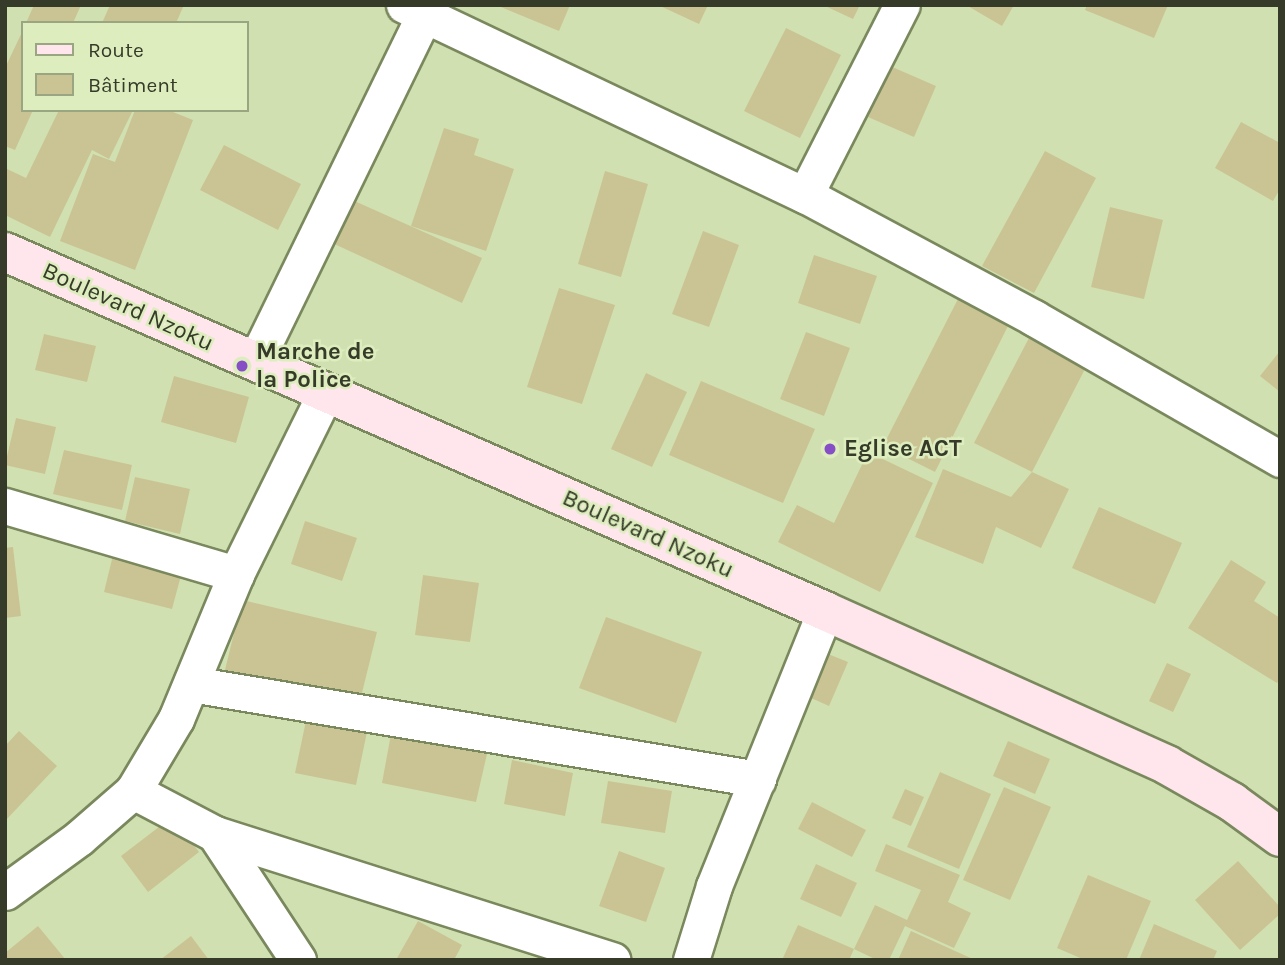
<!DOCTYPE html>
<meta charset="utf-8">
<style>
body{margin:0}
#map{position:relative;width:1285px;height:965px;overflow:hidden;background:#d0e0b1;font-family:Karla,sans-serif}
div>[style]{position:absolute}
.building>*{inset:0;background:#cac494}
.roads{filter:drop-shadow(2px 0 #7a885d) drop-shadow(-2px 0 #7a885d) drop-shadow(0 2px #7a885d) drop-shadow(0 -2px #7a885d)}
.street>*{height:35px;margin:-17.5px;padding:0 17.5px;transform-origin:17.5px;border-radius:17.5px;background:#fff}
.secondary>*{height:38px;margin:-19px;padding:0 19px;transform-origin:19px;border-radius:19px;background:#fee6ec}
.dots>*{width:19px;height:19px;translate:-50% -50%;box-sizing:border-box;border:4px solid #ddedbe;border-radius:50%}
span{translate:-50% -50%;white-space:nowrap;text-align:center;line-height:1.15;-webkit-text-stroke:5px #ddedbe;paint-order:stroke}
.street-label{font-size:24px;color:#353b28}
.poi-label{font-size:24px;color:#353b28;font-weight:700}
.left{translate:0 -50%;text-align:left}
.frame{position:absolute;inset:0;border:7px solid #353b28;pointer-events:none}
.legend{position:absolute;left:21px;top:21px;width:228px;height:91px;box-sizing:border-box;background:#ddedbe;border:2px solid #9aa682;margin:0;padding:9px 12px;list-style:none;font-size:21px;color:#353b28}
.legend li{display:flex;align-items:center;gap:14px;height:35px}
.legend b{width:35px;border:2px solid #9aa682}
</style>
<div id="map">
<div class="building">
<i style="clip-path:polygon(34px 5px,81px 5px,73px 23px,26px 23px)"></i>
<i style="clip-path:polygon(110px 5px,184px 5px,176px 23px,102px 23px)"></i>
<i style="clip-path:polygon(496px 5px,570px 5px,559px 31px)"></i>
<i style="clip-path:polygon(658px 5px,708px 5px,699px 24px)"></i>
<i style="clip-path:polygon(823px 5px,860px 5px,853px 19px)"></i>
<i style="clip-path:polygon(966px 5px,1014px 5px,1002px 26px)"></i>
<i style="clip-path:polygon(1087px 5px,1168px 5px,1154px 38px,1085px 10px)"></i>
<i style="clip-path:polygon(786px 28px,841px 55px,800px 138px,744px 111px)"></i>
<i style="clip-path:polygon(23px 30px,23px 110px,33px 110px,15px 150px,5px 146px,5px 68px)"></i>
<i style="clip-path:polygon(890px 66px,936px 86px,914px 137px,868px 117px)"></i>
<i style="clip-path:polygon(59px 110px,133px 110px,109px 159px,92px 150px,50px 237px,5px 215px,5px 168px,26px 178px)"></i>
<i style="clip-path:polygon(135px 110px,168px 110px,193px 120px,135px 270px,60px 241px,93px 154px,115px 162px)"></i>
<i style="clip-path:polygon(1241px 122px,1280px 143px,1280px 189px,1273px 201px,1215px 168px)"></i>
<i style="clip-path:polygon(444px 128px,479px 139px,474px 155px,514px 169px,486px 251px,411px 226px)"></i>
<i style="clip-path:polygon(224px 145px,301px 184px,278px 230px,200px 190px)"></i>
<i style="clip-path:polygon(1045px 151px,1096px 178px,1034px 293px,982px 266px)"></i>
<i style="clip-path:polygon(605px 171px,648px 184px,621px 277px,578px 264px)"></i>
<i style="clip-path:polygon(350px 199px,482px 258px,462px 303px,330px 242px)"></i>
<i style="clip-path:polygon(1110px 207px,1163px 220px,1144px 299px,1091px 287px)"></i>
<i style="clip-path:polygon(703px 231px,739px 245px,709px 327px,672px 314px)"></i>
<i style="clip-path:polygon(814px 255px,877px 276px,860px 324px,798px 303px)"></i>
<i style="clip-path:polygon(559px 288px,615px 305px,582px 404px,527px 387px)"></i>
<i style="clip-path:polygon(960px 295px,1011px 320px,935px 472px,883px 446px)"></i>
<i style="clip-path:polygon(806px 332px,850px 348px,824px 416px,780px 399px)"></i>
<i style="clip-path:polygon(44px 334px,96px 346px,87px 382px,35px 370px)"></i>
<i style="clip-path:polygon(1029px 338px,1086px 367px,1032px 472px,1069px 489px,1041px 548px,996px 527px,983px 564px,915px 537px,943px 469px,1011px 497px,1032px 472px,974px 443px)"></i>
<i style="clip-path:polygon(1280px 351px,1280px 392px,1260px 376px)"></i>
<i style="clip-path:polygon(646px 373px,687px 392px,652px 467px,611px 449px)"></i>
<i style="clip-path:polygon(174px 376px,249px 397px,236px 443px,161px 422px)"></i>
<i style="clip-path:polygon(701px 381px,815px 429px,783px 503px,669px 455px)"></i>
<i style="clip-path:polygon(16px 418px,56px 427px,45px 474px,5px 465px)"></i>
<i style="clip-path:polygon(64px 450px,132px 465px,122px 510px,53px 494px)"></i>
<i style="clip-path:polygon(868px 452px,933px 483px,880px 592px,778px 542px,797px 505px,834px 523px)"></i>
<i style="clip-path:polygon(135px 477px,190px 489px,180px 534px,125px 521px)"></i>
<i style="clip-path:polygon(1099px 507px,1182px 543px,1155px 604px,1072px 568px)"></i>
<i style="clip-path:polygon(305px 521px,357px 538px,342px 581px,291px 564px)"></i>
<i style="clip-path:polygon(13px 547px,21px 616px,5px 618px,5px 548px)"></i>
<i style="clip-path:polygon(113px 555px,182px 572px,172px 609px,104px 592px)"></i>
<i style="clip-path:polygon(1231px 560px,1266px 582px,1254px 601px,1280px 618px,1280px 679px,1277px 683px,1188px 628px)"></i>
<i style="clip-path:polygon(423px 575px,479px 583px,470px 642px,415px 635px)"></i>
<i style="clip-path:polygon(242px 600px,377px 632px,360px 701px,225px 670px)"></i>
<i style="clip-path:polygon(606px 617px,702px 652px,676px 723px,579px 688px)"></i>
<i style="clip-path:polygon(818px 650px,848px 662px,829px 706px,800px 693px)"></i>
<i style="clip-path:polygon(1167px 663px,1191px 674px,1173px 712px,1149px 701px)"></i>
<i style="clip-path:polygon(307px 716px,368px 727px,356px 785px,295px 773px)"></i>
<i style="clip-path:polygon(19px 731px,57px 766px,5px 821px,5px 746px)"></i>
<i style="clip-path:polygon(391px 734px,487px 754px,476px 802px,382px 783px)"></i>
<i style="clip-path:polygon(1008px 741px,1050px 759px,1035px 794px,993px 776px)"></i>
<i style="clip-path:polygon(512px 760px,573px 773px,565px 816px,504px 804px)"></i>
<i style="clip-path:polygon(940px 772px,991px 794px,959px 869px,907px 847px)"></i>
<i style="clip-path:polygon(608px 781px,672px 791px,665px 833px,601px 823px)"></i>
<i style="clip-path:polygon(1004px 787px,1051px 807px,1010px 900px,963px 880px)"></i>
<i style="clip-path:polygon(905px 789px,924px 797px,911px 826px,892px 818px)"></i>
<i style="clip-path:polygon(812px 802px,866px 830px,852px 857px,798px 829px)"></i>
<i style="clip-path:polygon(172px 817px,199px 852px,148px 892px,121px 856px)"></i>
<i style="clip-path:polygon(886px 844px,960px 875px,948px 902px,971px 913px,954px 948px,905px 926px,889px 960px,877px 960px,854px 949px,875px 905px,907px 920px,921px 890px,875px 871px)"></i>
<i style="clip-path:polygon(619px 851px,665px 868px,646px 922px,599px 906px)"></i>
<i style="clip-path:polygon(1238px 861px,1280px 907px,1280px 914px,1240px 950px,1195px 900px)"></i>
<i style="clip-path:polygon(816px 864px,857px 883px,841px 917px,800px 899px)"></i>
<i style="clip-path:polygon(1088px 875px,1151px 901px,1126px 960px,1085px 960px,1057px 948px)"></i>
<i style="clip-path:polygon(418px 921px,462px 945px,454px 960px,396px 960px)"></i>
<i style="clip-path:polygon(1154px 924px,1217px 951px,1213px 960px,1139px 960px)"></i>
<i style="clip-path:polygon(798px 925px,854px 949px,849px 960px,782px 960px)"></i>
<i style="clip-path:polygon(38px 926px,66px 960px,5px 960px,5px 953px)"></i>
<i style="clip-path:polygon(911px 931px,975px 960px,898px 960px)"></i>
<i style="clip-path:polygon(191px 936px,209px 960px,160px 960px)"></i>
</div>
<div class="roads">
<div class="street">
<i style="left:404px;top:5px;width:444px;rotate:25.4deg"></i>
<i style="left:805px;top:195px;width:260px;rotate:28.2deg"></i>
<i style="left:1034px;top:318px;width:284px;rotate:29.8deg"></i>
<i style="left:805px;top:195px;width:213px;rotate:-63deg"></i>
<i style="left:255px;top:362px;width:397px;rotate:-64deg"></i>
<i style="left:5px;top:506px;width:241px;rotate:16.4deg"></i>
<i style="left:191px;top:684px;width:575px;rotate:9.51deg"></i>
<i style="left:133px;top:791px;width:93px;rotate:27.7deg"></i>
<i style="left:215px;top:834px;width:417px;rotate:17.6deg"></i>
<i style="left:215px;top:834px;width:151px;rotate:56.6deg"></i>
<i style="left:5px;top:892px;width:92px;rotate:-36.1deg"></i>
<i style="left:79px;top:838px;width:72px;rotate:-41deg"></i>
<i style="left:133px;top:791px;width:84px;rotate:-59.2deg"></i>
<i style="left:176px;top:719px;width:157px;rotate:-67.5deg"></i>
<i style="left:236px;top:574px;width:203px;rotate:-63.7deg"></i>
<i style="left:691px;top:960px;width:77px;rotate:-72.7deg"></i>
<i style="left:714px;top:886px;width:297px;rotate:-68deg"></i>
</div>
<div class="secondary">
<i style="left:5px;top:252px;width:895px;rotate:23.64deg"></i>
<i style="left:825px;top:611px;width:375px;rotate:24.2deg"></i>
<i style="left:1167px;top:765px;width:75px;rotate:29.6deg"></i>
<i style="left:1232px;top:802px;width:59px;rotate:36.1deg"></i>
</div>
</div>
<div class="dots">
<i style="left:242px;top:366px;background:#874fc6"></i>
<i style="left:830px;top:449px;background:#874fc6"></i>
</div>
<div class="street-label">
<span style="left:128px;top:307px;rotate:24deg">Boulevard Nzoku</span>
<span style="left:648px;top:534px;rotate:24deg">Boulevard Nzoku</span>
</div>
<div class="poi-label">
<span class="left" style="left:256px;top:366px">Marche de<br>la Police</span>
<span class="left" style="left:844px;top:449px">Eglise ACT</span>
</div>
<div class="frame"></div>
<ul class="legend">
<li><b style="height:9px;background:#fee6ec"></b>Route</li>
<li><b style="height:19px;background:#cac494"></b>Bâtiment</li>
</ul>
</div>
